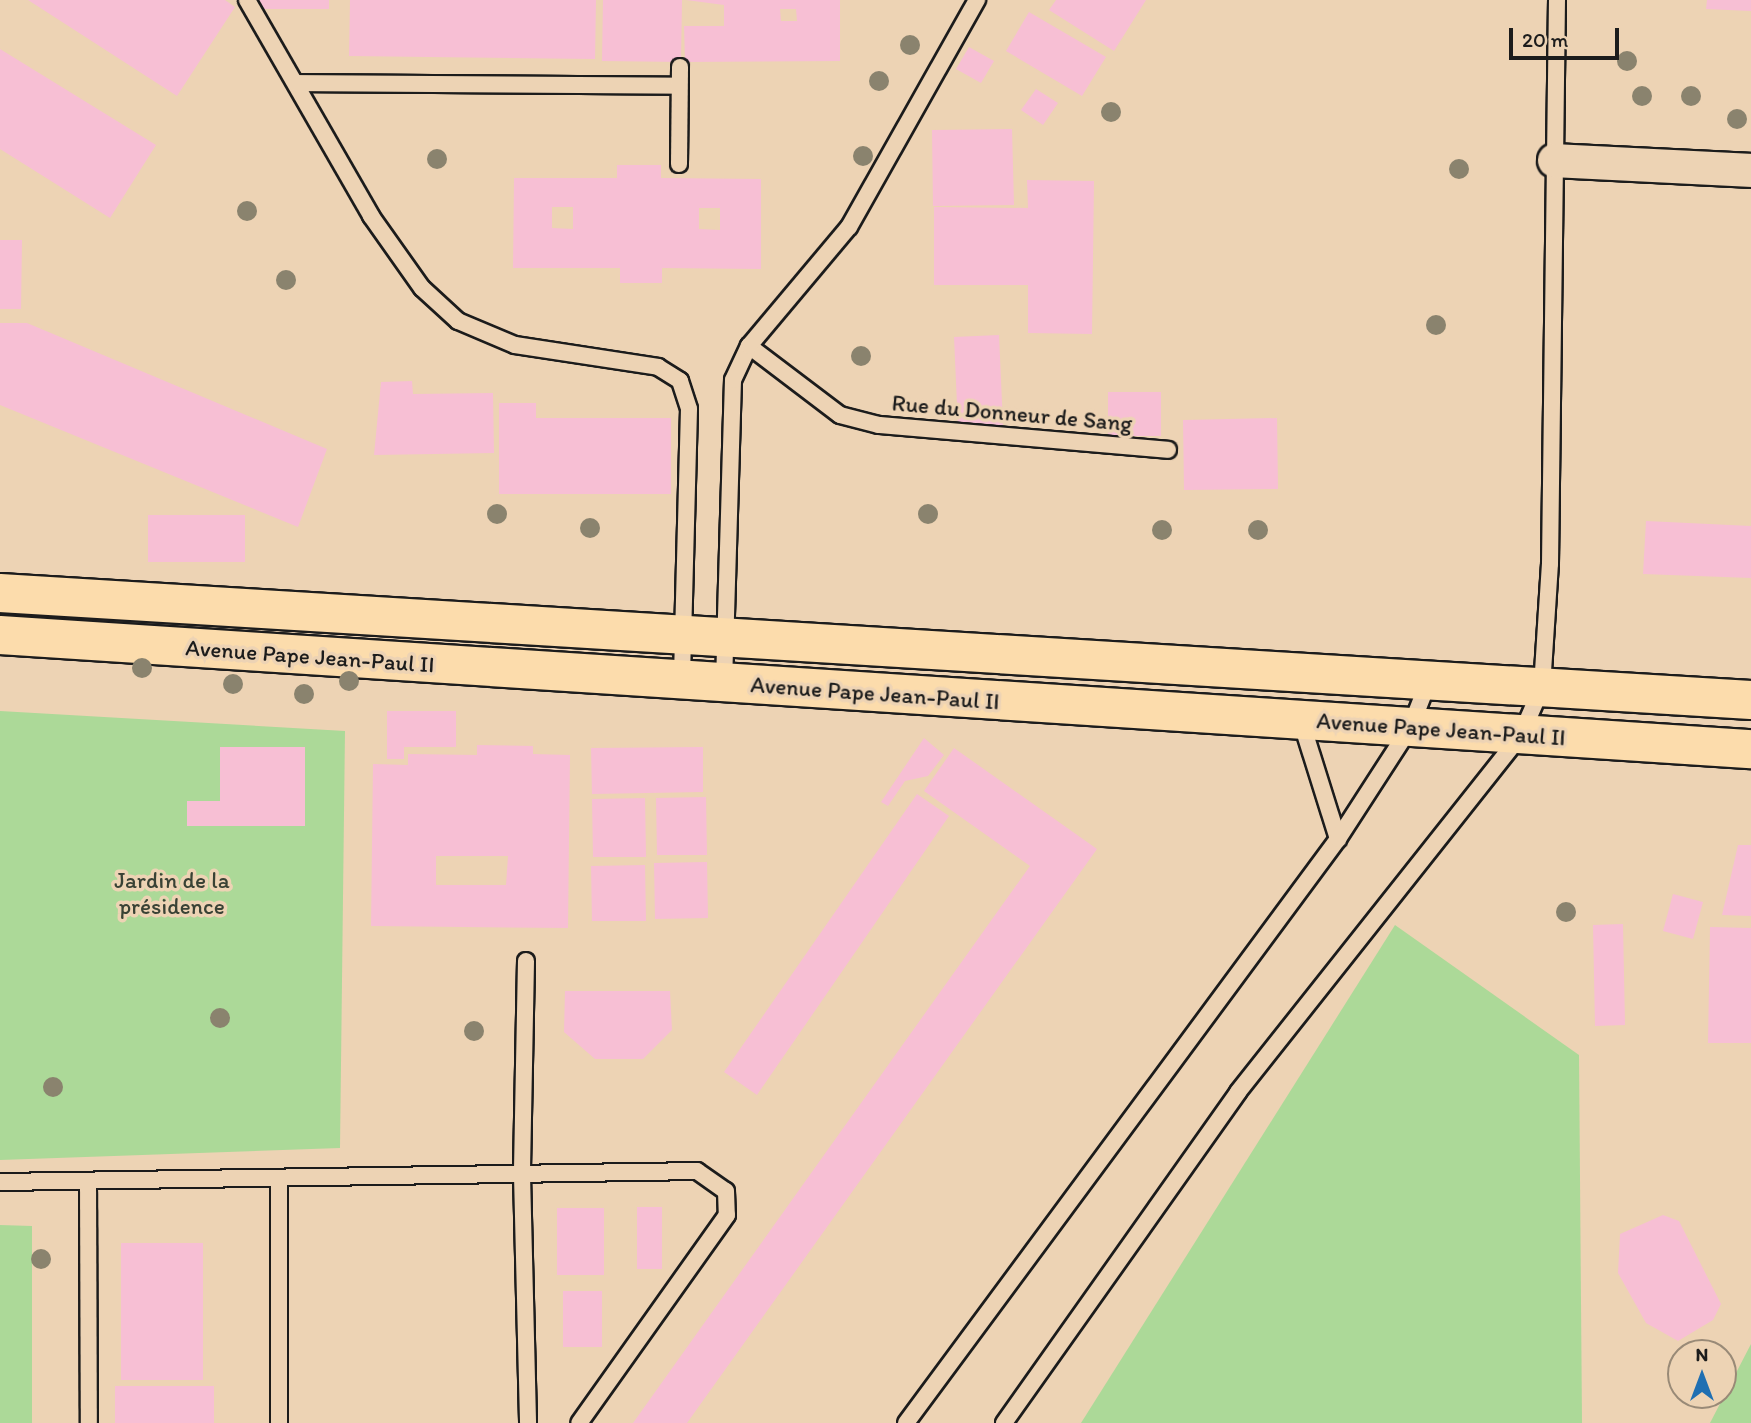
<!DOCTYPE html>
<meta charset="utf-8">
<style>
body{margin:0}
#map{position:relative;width:1751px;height:1423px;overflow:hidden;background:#edd3b4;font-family:Itim,sans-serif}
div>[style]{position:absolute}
.green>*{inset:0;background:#acd998}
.building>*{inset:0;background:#f7bfd4}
.roads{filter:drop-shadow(2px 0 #1c1c1c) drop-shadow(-2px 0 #1c1c1c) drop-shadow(0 2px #1c1c1c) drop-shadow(0 -2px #1c1c1c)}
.service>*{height:16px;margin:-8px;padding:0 8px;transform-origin:8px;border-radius:8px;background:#edd3b4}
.minor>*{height:33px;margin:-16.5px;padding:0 16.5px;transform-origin:16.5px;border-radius:16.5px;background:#edd3b4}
.primary>*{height:38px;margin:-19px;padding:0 19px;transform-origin:19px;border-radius:19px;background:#fcdcac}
.trees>*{width:20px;height:20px;margin:-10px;border-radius:50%;background:#8a836e}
span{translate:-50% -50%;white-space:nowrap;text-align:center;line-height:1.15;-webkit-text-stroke:7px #edd3b4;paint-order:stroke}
.street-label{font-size:23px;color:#1c1c1c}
.park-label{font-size:23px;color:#394235}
.north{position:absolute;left:1667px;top:1339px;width:70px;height:70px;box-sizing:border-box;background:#edd3b4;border:2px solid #998a77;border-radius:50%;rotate:0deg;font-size:19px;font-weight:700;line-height:28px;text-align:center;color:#1c1c1c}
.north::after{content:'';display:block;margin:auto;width:24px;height:32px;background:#1f6fb2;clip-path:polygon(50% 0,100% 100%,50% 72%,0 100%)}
.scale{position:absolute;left:1509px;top:28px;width:110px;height:32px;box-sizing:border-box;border:4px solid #1c1c1c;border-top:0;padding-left:9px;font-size:21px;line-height:24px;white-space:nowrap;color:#1c1c1c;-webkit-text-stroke:5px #edd3b4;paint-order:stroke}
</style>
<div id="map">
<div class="green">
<i style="clip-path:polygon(0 711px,345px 731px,340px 1148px,0 1160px)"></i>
<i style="clip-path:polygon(1395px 925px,1579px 1055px,1582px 1423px,1081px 1423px)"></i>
<i style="clip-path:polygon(0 1225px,32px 1226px,32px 1423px,0 1423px)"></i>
<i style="clip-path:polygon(1751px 1344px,1751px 1423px,1710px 1423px)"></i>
</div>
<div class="building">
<i style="clip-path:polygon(28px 0,225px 0,235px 7px,177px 96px)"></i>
<i style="clip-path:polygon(258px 0,329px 0,329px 9px,258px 9px)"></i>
<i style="clip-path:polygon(350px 0,596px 0,595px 59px,349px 56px)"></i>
<i style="clip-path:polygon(603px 0,682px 0,681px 62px,602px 61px)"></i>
<i style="clip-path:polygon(evenodd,686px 0,840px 0,840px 61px,685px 62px,684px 26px,724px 26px,724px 5px,686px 0,780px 9px,796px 9px,797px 21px,781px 21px,780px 9px)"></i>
<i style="clip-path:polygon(1056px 0,1146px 0,1114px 51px,1049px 10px)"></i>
<i style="clip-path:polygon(1707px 0,1751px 0,1751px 11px,1706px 9px)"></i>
<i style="clip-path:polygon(1029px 12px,1106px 57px,1082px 96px,1006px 51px)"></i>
<i style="clip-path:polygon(969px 47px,994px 61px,981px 83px,956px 69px)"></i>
<i style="clip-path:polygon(0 49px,156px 145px,110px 218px,0 149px)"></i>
<i style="clip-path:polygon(1036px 89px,1058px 103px,1043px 125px,1021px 110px)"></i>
<i style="clip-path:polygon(1012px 129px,1014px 205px,933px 206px,932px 130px)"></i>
<i style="clip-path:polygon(evenodd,617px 165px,661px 165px,661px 178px,761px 179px,761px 269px,662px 268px,662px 283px,620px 283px,620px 268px,513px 268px,514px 178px,617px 178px,617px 165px,552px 207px,573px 207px,573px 229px,552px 228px,552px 207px,617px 165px,699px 208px,720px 208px,720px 230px,699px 229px,699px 208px)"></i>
<i style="clip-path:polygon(1027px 180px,1094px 181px,1092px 334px,1028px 333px,1028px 285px,934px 285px,934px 207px,1028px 208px)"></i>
<i style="clip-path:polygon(0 240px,22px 240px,21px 309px,0 309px)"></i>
<i style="clip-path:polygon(0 323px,27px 323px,327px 449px,298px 527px,0 405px)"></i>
<i style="clip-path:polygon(999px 335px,1003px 425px,958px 427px,954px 337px)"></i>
<i style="clip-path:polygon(412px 381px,413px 394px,493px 393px,494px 453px,374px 455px,381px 382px)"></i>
<i style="clip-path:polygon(1108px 392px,1161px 392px,1161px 436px,1108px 436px)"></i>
<i style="clip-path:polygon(499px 403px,536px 403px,536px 418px,671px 418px,671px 494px,499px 494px)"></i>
<i style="clip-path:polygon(1277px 418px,1278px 489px,1184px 490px,1183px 420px)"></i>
<i style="clip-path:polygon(148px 515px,245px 515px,245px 562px,148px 562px)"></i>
<i style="clip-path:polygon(1646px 521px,1751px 526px,1751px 578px,1643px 574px)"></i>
<i style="clip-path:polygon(387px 711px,456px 711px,456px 747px,404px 747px,404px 759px,387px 759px)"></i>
<i style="clip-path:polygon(924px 738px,944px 755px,928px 776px,905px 781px,888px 806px,881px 802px)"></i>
<i style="clip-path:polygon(evenodd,477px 745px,533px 746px,533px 754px,570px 755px,568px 928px,371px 926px,373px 764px,408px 765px,408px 754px,477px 755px,477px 745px,436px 856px,508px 856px,506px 885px,436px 885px,436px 856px)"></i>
<i style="clip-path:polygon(220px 747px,305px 747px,305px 826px,187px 826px,187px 801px,220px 801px)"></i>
<i style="clip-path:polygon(703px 747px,703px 792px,592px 794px,591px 748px)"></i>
<i style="clip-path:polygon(954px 748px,1097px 849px,687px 1423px,633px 1423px,1030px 866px,924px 791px)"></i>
<i style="clip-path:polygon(917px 794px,949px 816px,757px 1095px,724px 1072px)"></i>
<i style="clip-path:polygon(706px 797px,707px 855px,657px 855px,656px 798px)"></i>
<i style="clip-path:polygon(645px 798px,646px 857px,593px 857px,592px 799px)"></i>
<i style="clip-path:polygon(1738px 845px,1751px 845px,1751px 916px,1722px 915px)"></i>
<i style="clip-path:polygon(707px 862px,708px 918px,655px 919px,654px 863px)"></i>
<i style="clip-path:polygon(645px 865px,646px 921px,592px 921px,591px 866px)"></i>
<i style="clip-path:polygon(1673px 894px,1703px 902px,1693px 939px,1663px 931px)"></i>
<i style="clip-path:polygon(1623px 924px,1625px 1025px,1595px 1026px,1593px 925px)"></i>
<i style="clip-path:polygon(1710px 927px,1751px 928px,1751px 1043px,1708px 1043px)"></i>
<i style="clip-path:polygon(565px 991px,670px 991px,672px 1030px,643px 1059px,595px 1059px,564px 1032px)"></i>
<i style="clip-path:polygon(637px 1207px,662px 1207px,662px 1269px,637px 1269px)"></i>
<i style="clip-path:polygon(557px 1208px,604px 1208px,604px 1275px,557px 1275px)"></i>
<i style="clip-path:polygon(1663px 1215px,1679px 1221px,1721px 1304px,1713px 1320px,1678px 1341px,1646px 1323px,1618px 1273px,1620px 1234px)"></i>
<i style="clip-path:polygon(121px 1243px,203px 1243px,203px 1380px,121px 1380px)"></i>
<i style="clip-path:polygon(563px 1291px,602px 1291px,602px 1347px,563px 1347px)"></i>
<i style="clip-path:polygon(115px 1386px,214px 1386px,214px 1423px,115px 1423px)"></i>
</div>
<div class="roads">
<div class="service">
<i style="left:247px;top:0;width:249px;rotate:60.1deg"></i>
<i style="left:371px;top:216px;width:88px;rotate:54.7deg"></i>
<i style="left:422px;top:288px;width:49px;rotate:42.5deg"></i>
<i style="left:458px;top:321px;width:62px;rotate:22.8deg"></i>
<i style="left:515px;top:345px;width:145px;rotate:8.7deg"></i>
<i style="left:658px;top:367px;width:26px;rotate:32deg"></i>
<i style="left:680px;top:381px;width:29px;rotate:72deg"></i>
<i style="left:689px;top:409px;width:270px;rotate:91.5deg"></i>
<i style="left:296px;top:83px;width:383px;rotate:0.4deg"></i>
<i style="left:679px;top:164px;width:97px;rotate:-89.4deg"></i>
<i style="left:749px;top:346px;width:114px;rotate:37.2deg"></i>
<i style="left:840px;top:415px;width:40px;rotate:14.4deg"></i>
<i style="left:879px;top:425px;width:290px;rotate:4.9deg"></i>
<i style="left:724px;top:683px;width:303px;rotate:-88.3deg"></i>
<i style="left:733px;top:380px;width:38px;rotate:-65deg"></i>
<i style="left:749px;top:346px;width:155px;rotate:-50deg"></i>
<i style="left:849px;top:227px;width:261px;rotate:-60.6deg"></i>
<i style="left:1301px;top:721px;width:124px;rotate:72.6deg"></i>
<i style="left:526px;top:961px;width:214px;rotate:91.1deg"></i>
<i style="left:522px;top:1175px;width:248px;rotate:88.6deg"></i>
<i style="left:279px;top:1178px;width:245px;rotate:90deg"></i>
<i style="left:88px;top:1181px;width:242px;rotate:89.8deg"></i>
<i style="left:0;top:1182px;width:697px;rotate:-0.9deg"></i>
<i style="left:697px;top:1171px;width:35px;rotate:35deg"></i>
<i style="left:726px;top:1191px;width:24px;rotate:88deg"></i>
<i style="left:727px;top:1215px;width:255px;rotate:125.4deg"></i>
<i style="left:906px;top:1423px;width:726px;rotate:-53.51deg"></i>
<i style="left:1338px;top:839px;width:135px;rotate:-57.1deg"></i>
<i style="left:1411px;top:726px;width:49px;rotate:-68.6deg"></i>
<i style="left:1004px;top:1423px;width:405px;rotate:-54.7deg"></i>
<i style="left:1238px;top:1092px;width:456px;rotate:-51.6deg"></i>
<i style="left:1521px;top:735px;width:52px;rotate:-66.4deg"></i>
<i style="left:1542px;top:687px;width:123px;rotate:-86.3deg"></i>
<i style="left:1550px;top:564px;width:564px;rotate:-89.29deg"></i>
</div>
<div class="minor">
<i style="left:1554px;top:160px;width:197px;rotate:2.9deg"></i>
</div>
<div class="primary">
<i style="left:0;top:593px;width:1754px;rotate:3.5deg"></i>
<i style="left:0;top:635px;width:1755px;rotate:3.73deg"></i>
</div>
</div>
<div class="trees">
<i style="left:910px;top:45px"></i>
<i style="left:1627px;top:61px"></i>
<i style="left:879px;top:81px"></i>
<i style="left:1642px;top:96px"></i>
<i style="left:1691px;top:96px"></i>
<i style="left:1111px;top:112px"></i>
<i style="left:1737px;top:119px"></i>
<i style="left:863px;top:156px"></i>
<i style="left:437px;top:159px"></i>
<i style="left:1459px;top:169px"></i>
<i style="left:247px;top:211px"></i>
<i style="left:286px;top:280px"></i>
<i style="left:1436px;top:325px"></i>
<i style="left:861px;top:356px"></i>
<i style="left:497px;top:514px"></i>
<i style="left:928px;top:514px"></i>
<i style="left:590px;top:528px"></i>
<i style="left:1162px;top:530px"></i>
<i style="left:1258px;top:530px"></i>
<i style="left:142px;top:668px"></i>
<i style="left:349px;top:681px"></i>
<i style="left:233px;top:684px"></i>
<i style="left:304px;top:694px"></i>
<i style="left:1566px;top:912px"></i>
<i style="left:220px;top:1018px"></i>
<i style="left:474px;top:1031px"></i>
<i style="left:53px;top:1087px"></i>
<i style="left:41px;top:1259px"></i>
</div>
<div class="street-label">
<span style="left:1012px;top:413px;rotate:5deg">Rue du Donneur de Sang</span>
<span style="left:310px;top:656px;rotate:4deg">Avenue Pape Jean-Paul II</span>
<span style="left:875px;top:693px;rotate:4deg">Avenue Pape Jean-Paul II</span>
<span style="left:1441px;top:729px;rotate:4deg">Avenue Pape Jean-Paul II</span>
</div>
<div class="park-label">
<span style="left:172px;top:893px">Jardin de la<br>présidence</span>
</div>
<div class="north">N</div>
<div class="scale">20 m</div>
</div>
